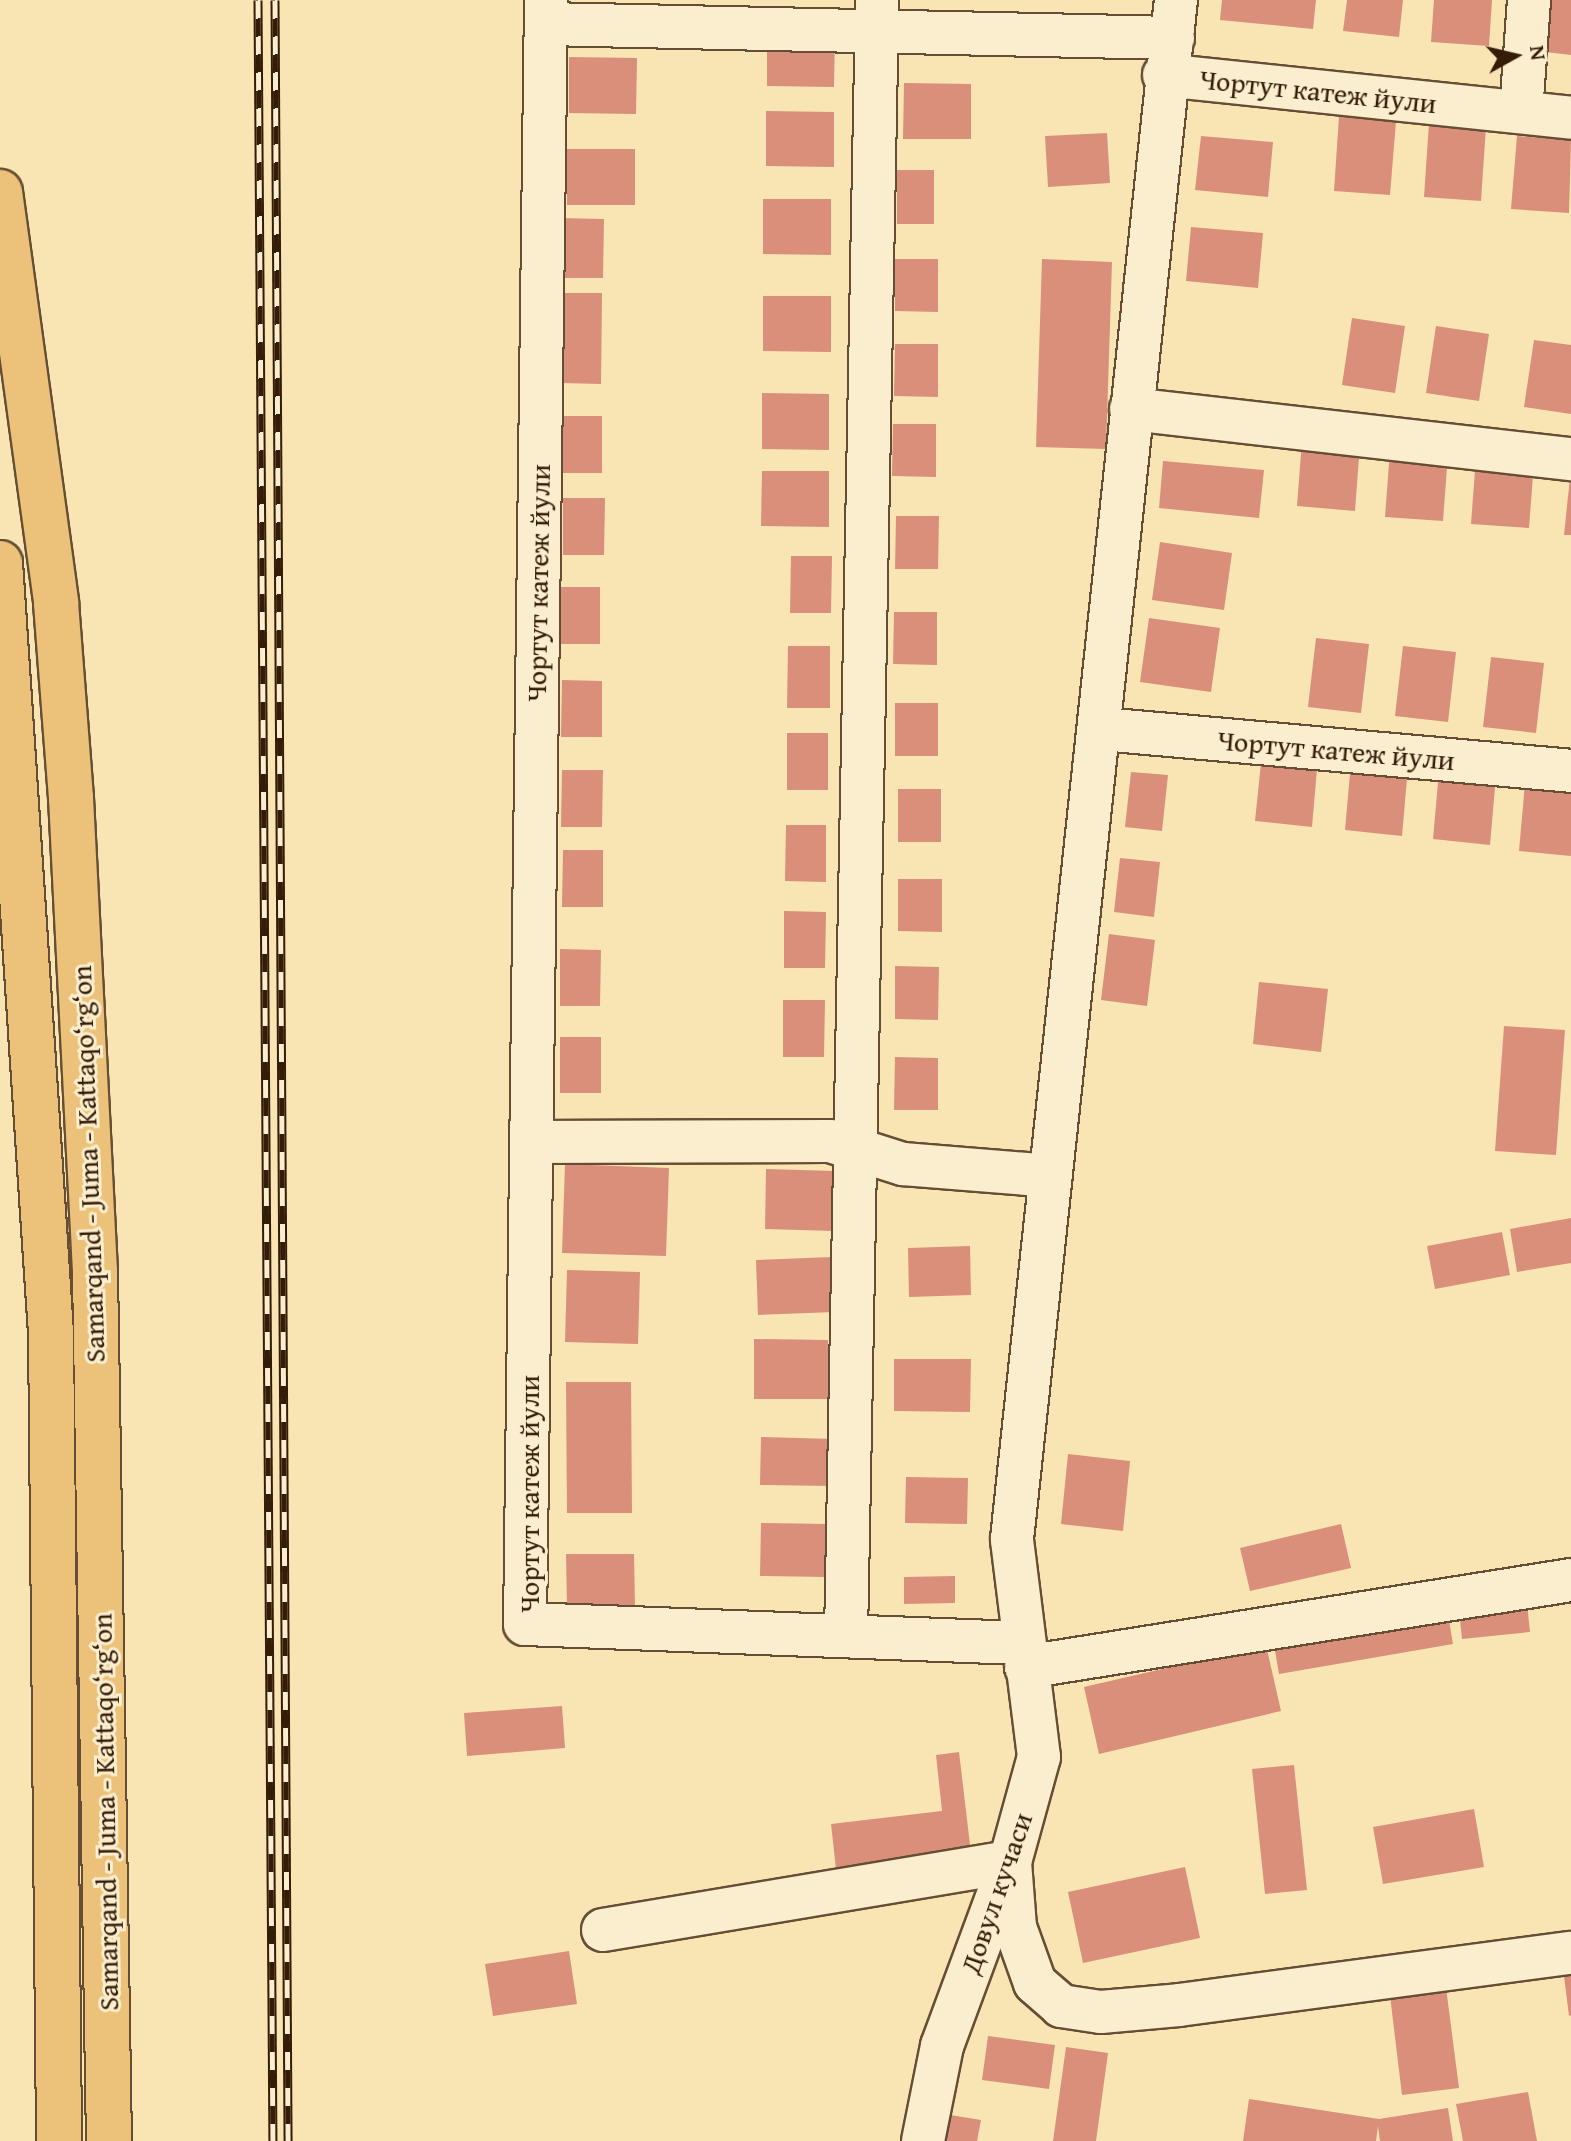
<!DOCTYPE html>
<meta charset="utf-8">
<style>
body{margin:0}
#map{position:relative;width:1571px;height:2141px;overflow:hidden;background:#f9e5b3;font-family:"Gentium Book Plus",serif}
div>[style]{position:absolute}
.building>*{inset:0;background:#da8f7a}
.roads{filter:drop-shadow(2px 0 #654e34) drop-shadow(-2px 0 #654e34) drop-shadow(0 2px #654e34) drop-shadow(0 -2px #654e34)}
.minor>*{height:42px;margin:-21px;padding:0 21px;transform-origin:21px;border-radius:21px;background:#fbeece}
.major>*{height:44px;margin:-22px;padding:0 22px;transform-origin:22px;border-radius:22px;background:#ecc27a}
.rail>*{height:9px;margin-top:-4.5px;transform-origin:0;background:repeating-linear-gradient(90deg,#fbeece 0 18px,#341c09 0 36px);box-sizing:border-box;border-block:2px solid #341c09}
span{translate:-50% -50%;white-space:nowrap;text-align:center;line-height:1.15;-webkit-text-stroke:6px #fbeece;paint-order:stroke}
.street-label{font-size:28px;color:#341c09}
.north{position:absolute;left:1475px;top:16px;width:80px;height:80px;-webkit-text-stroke:6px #fbeece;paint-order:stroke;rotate:82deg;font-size:22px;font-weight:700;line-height:32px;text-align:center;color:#341c09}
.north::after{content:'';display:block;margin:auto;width:28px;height:36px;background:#341c09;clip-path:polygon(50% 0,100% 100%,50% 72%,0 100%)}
</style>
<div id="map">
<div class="building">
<i style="clip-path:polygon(1222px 0,1316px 0,1313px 29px,1220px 20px)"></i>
<i style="clip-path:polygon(1347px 0,1403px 0,1399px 37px,1343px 31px)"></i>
<i style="clip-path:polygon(1434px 0,1492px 0,1489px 46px,1431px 42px)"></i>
<i style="clip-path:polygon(1543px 0,1571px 0,1571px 55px,1537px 51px)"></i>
<i style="clip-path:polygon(767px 30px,835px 31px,834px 87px,767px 86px)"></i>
<i style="clip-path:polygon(569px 57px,637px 58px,636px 114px,569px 113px)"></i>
<i style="clip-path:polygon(904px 83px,971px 84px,971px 139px,903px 139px)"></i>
<i style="clip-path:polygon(766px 111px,834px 112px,834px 167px,766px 166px)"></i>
<i style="clip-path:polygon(1339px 116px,1396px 121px,1390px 195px,1334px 191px)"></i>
<i style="clip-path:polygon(1429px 123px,1486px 127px,1481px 201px,1424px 197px)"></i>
<i style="clip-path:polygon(1107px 133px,1110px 183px,1048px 187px,1045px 136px)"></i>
<i style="clip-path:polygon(1201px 136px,1273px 142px,1268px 197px,1195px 190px)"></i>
<i style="clip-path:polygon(1517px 136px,1571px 140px,1569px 213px,1511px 209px)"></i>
<i style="clip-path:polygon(567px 149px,635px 149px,635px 205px,567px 205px)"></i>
<i style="clip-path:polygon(897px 170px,934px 170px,934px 224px,897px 224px)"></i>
<i style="clip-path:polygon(763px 199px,831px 199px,831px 255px,763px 254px)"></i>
<i style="clip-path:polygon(559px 218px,604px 219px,603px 278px,559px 278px)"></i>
<i style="clip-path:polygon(1191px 227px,1263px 233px,1258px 288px,1186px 281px)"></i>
<i style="clip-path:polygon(895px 259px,938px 259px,938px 312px,895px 311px)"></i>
<i style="clip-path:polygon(1042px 259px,1112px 262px,1106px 449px,1036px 447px)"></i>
<i style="clip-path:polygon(562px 293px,602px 293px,601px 384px,562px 383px)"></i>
<i style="clip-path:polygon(763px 296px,831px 296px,831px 352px,763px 351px)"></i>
<i style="clip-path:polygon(1352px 318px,1405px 326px,1395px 393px,1342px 385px)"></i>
<i style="clip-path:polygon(1436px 326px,1489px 334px,1479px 401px,1426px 393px)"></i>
<i style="clip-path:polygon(1534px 340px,1571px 345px,1571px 414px,1524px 407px)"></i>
<i style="clip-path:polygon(895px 344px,938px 344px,938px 397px,894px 396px)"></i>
<i style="clip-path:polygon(762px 393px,829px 394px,829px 450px,762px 449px)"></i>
<i style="clip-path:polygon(561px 416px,602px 416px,602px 473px,561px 473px)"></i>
<i style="clip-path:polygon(893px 424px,936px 424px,936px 477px,892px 476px)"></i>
<i style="clip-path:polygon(1302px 440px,1360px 444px,1355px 511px,1297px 506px)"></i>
<i style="clip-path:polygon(1390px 450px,1448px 454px,1443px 521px,1385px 517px)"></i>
<i style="clip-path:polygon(1476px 457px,1534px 462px,1529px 528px,1471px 524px)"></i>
<i style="clip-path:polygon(1163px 461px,1264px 470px,1259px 518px,1159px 508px)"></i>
<i style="clip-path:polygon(1571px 468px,1571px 535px,1564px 535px)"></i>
<i style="clip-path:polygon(762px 471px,829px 471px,829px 527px,761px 526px)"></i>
<i style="clip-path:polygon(563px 498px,605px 498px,604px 555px,563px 555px)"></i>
<i style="clip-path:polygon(896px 516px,939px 516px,938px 569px,895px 569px)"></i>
<i style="clip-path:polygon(1160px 542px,1232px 553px,1224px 610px,1152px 600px)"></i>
<i style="clip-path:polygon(791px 556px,832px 556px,831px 613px,790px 613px)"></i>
<i style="clip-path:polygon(559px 587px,600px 587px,600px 644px,559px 644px)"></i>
<i style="clip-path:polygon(894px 612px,937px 612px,937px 665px,893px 664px)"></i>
<i style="clip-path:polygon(1149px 618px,1220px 628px,1211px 692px,1140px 682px)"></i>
<i style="clip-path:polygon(1316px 638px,1369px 644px,1361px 713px,1308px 707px)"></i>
<i style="clip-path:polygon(788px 646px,830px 646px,830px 708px,787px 708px)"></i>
<i style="clip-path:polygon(1403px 646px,1456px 652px,1448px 722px,1395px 716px)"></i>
<i style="clip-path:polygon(1491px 657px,1544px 663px,1536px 733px,1483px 727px)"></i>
<i style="clip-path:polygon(562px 680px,602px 681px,602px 737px,561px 737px)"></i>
<i style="clip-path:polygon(895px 703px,938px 703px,938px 756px,895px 756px)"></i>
<i style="clip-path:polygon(787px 733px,828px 733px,828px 790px,787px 790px)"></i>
<i style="clip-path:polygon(1262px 753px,1318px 758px,1312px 827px,1255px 821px)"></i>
<i style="clip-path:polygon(1351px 762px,1408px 767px,1402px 836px,1345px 830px)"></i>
<i style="clip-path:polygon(562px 770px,603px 770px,602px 827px,561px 827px)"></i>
<i style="clip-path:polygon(1439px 771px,1496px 776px,1490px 845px,1433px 839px)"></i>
<i style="clip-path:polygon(1131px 772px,1168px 775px,1162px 831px,1125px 827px)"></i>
<i style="clip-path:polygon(1525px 783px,1571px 787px,1571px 856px,1519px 851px)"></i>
<i style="clip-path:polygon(898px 789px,941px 789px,941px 842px,898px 842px)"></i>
<i style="clip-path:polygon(786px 825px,826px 825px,826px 882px,785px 881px)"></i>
<i style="clip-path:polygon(563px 850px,603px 850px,603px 907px,562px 907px)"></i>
<i style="clip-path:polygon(1120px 858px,1160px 862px,1154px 917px,1114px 912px)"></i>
<i style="clip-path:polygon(898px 879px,942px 879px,942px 932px,898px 931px)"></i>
<i style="clip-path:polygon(784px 911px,826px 912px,825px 968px,784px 968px)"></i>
<i style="clip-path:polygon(1109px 934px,1155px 940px,1147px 1006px,1101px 1000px)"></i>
<i style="clip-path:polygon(560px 949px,601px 950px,600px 1006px,560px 1006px)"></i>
<i style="clip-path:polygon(895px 966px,939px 967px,938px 1020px,895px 1019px)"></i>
<i style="clip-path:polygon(1259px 982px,1328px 989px,1321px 1052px,1253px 1044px)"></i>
<i style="clip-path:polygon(783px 1000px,825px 1000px,824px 1057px,783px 1057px)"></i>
<i style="clip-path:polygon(1504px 1026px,1565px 1030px,1556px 1155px,1495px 1151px)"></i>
<i style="clip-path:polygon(560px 1037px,601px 1037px,601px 1093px,560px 1093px)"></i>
<i style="clip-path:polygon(895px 1057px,938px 1058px,938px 1110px,894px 1110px)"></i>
<i style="clip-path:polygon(565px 1164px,669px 1168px,666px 1256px,562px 1253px)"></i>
<i style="clip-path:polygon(766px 1169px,835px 1171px,834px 1231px,765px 1229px)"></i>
<i style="clip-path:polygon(1571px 1218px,1571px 1263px,1517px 1272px,1510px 1229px)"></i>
<i style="clip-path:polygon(1502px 1232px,1510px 1275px,1435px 1289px,1427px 1246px)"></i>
<i style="clip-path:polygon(970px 1246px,971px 1295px,909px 1297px,908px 1248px)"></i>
<i style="clip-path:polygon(832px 1257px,835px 1312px,758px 1315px,756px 1260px)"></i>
<i style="clip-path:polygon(567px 1270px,640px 1272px,638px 1344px,565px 1342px)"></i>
<i style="clip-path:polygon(754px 1339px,828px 1340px,828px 1399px,754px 1399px)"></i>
<i style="clip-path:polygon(894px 1359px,971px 1359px,970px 1412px,894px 1411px)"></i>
<i style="clip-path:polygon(566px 1382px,631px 1382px,632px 1513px,567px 1513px)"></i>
<i style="clip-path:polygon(761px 1437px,834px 1439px,833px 1486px,760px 1485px)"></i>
<i style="clip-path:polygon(1068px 1454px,1130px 1461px,1123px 1531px,1061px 1524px)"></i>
<i style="clip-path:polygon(906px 1477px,968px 1478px,967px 1524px,905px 1523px)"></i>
<i style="clip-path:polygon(761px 1523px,828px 1524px,827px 1577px,760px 1576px)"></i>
<i style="clip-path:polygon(1341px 1524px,1351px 1568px,1250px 1591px,1240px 1548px)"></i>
<i style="clip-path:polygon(566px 1554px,634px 1554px,635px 1607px,567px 1607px)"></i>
<i style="clip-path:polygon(955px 1576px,955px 1603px,904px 1604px,904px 1577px)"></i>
<i style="clip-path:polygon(1525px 1585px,1530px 1632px,1462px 1639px,1457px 1591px)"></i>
<i style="clip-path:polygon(1444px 1591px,1453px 1644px,1279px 1674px,1270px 1621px)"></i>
<i style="clip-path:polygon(1266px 1645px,1281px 1711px,1099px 1754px,1084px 1687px)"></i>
<i style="clip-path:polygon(562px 1706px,565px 1748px,467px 1756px,464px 1713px)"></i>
<i style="clip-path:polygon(959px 1752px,971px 1853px,836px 1869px,831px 1824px,942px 1811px,936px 1755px)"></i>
<i style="clip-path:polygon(1294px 1765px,1307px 1890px,1265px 1894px,1252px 1769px)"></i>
<i style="clip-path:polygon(1474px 1809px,1484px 1867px,1383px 1884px,1373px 1827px)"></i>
<i style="clip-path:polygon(1185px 1867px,1200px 1938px,1083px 1963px,1068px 1892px)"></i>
<i style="clip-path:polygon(569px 1951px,577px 2004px,493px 2016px,485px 1964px)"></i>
<i style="clip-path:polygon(1571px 1967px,1571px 2015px,1569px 2016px,1563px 1968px)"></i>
<i style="clip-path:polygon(1444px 1972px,1459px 2088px,1402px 2095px,1388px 1979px)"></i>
<i style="clip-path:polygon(988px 2036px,1055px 2045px,1049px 2089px,982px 2080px)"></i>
<i style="clip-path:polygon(1066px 2047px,1108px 2053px,1096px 2141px,1053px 2141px)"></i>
<i style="clip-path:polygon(1528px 2092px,1537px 2141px,1463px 2141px,1456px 2104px)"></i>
<i style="clip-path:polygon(1249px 2099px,1379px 2119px,1448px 2108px,1453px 2141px,1380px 2141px,1378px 2126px,1376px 2141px,1243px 2141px)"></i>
<i style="clip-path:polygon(938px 2113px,981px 2120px,977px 2141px,933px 2141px)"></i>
</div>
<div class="roads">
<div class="minor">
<i style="left:546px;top:0;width:1624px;rotate:90.74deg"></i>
<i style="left:525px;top:1624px;width:498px;rotate:2.2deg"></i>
<i style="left:546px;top:24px;width:627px;rotate:1.28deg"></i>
<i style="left:1164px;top:75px;width:409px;rotate:6deg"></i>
<i style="left:1521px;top:112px;width:112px;rotate:-85.9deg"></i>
<i style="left:1131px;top:409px;width:443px;rotate:6.5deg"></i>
<i style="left:1102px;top:729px;width:471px;rotate:5.1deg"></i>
<i style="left:531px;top:1142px;width:299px;rotate:-0.2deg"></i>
<i style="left:830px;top:1141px;width:77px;rotate:17.5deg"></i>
<i style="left:903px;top:1164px;width:148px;rotate:4.6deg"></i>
<i style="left:846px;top:1636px;width:1636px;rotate:-88.91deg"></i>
<i style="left:1026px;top:1667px;width:552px;rotate:-9.07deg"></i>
<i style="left:603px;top:1930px;width:413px;rotate:-9.5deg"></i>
<i style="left:1010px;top:1862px;width:65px;rotate:85.6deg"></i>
<i style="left:1015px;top:1927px;width:59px;rotate:70.3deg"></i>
<i style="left:1035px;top:1983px;width:35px;rotate:41deg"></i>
<i style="left:1061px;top:2006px;width:40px;rotate:8.5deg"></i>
<i style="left:1101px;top:2012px;width:78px;rotate:-5.1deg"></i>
<i style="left:1179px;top:2005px;width:395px;rotate:-7.6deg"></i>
<i style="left:923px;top:2141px;width:97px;rotate:-78.7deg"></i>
<i style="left:942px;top:2046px;width:196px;rotate:-69.7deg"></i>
<i style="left:1010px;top:1862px;width:109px;rotate:-74.6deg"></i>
<i style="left:1039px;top:1757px;width:220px;rotate:-97.1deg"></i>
<i style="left:1012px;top:1539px;width:1548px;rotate:-83.92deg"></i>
</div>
<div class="major">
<i style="left:0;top:192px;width:415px;rotate:82.2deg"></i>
<i style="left:56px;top:603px;width:196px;rotate:85.6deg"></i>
<i style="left:71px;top:798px;width:474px;rotate:87.1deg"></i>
<i style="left:95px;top:1271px;width:870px;rotate:89.08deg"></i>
<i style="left:0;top:563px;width:771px;rotate:86.21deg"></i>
<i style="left:51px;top:1332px;width:809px;rotate:89.43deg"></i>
</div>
</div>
<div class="rail">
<i style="left:258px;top:0;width:2141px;rotate:89.6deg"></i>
<i style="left:275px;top:0;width:2141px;rotate:89.65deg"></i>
</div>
<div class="street-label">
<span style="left:1318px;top:91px;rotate:6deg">Чортут катеж йули</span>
<span style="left:538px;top:583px;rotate:-89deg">Чортут катеж йули</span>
<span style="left:1336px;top:750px;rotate:5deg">Чортут катеж йули</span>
<span style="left:88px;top:1164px;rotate:-92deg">Samarqand - Juma - Kattaqo‘rg‘on</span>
<span style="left:529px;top:1494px;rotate:-90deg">Чортут катеж йули</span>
<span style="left:105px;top:1812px;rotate:-91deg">Samarqand - Juma - Kattaqo‘rg‘on</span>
<span style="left:996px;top:1893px;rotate:-71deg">Довул кучаси</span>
</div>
<div class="north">N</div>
</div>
